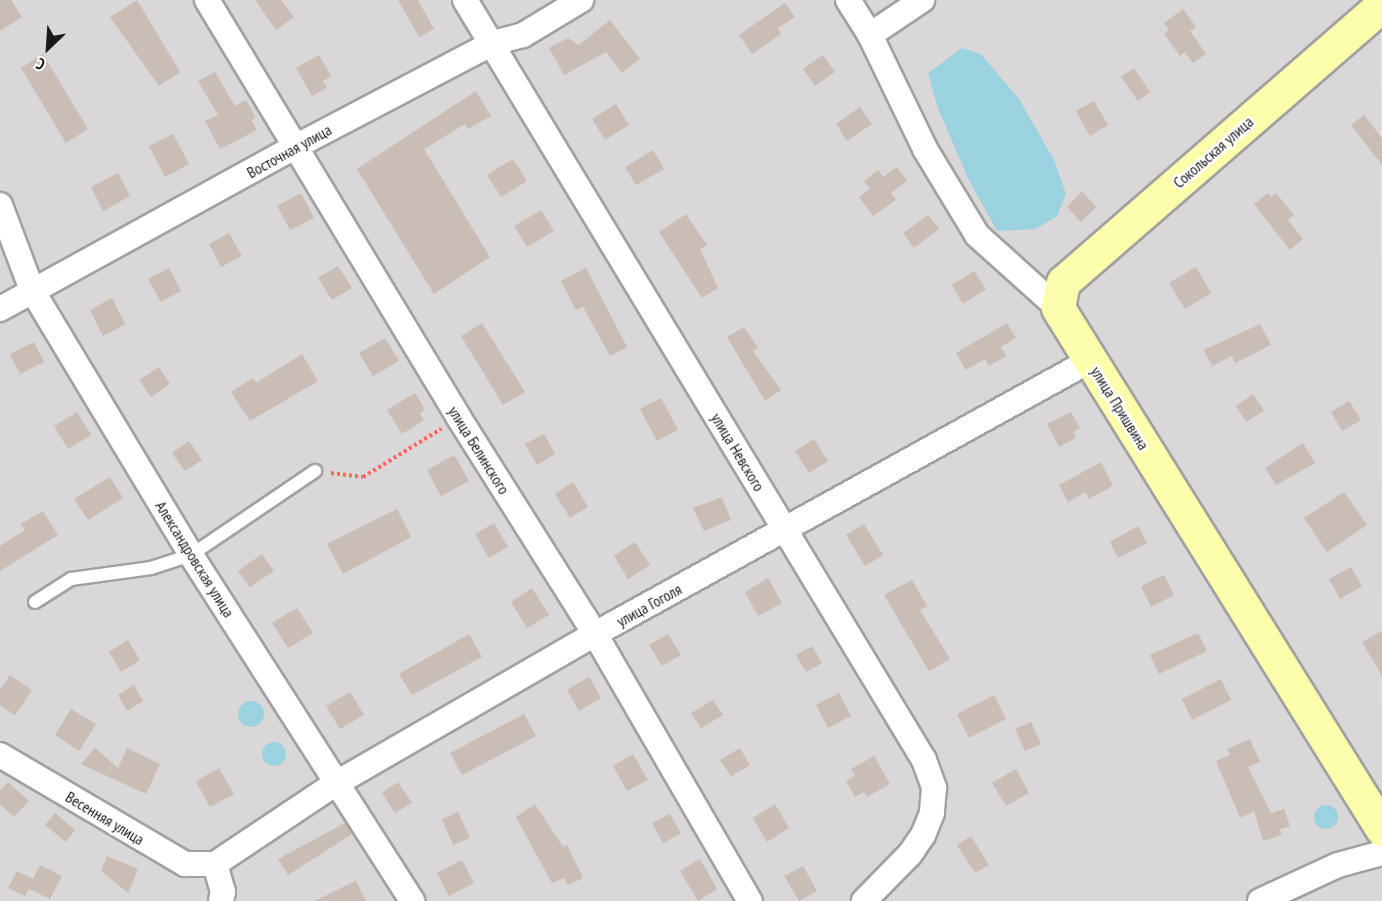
<!DOCTYPE html>
<meta charset="utf-8">
<style>
body{margin:0}
#map{position:relative;width:1382px;height:901px;overflow:hidden;background:#ede8df;font-family:"PT Sans Narrow",sans-serif}
div>[style]{position:absolute}
.residential>*{inset:0;background:#d9d7d7}
.water>*{inset:0;background:#9bd2df}
.round{border-radius:50%}
.building>*{inset:0;background:#c9bdb5}
.path>*{height:4px;margin-top:-2px;transform-origin:0;background:repeating-linear-gradient(90deg,#ff685e 0 3px,transparent 0 6px)}
.roads{filter:drop-shadow(2px 0 #a1a1a1) drop-shadow(-2px 0 #a1a1a1) drop-shadow(0 2px #a1a1a1) drop-shadow(0 -2px #a1a1a1)}
.lane>*{height:12px;margin:-6px;padding:0 6px;transform-origin:6px;border-radius:6px;background:#fff}
.street>*{height:24px;margin:-12px;padding:0 12px;transform-origin:12px;border-radius:12px;background:#fff}
.secondary>*{height:33px;margin:-16.5px;padding:0 16.5px;transform-origin:16.5px;border-radius:16.5px;background:#fdfeac}
span{translate:-50% -50%;white-space:nowrap;text-align:center;line-height:1.15;-webkit-text-stroke:5px #fff;paint-order:stroke}
.street-label{font-size:16px;color:#1a1a1a}
.north{position:absolute;left:18px;top:18px;width:60px;height:60px;-webkit-text-stroke:4px #fff;paint-order:stroke;rotate:205deg;font-size:16px;font-weight:700;line-height:24px;text-align:center;color:#1a1a1a}
.north::after{content:'';display:block;margin:auto;width:21px;height:27px;background:#1a1a1a;clip-path:polygon(50% 0,100% 100%,50% 72%,0 100%)}
</style>
<div id="map">
<div class="residential">
<i style="clip-path:polygon(0 0,1381px 0,1382px 901px,0 901px)"></i>
</div>
<div class="water">
<i style="clip-path:polygon(962px 48px,981px 54px,1019px 99px,1054px 160px,1066px 194px,1057px 216px,1036px 229px,997px 231px,968px 178px,937px 106px,928px 73px)"></i>
<i class="round" style="left:238px;top:701px;width:26px;height:26px"></i>
<i class="round" style="left:262px;top:742px;width:24px;height:24px"></i>
<i class="round" style="left:1314px;top:805px;width:24px;height:24px"></i>
</div>
<div class="building">
<i style="clip-path:polygon(0 0,11px 0,22px 17px,0 31px)"></i>
<i style="clip-path:polygon(137px 0,180px 72px,159px 86px,110px 17px)"></i>
<i style="clip-path:polygon(255px 0,281px 0,294px 17px,276px 30px)"></i>
<i style="clip-path:polygon(398px 0,418px 0,434px 29px,419px 37px)"></i>
<i style="clip-path:polygon(785px 3px,795px 17px,778px 28px,781px 34px,752px 54px,739px 35px)"></i>
<i style="clip-path:polygon(1183px 9px,1196px 27px,1190px 31px,1206px 54px,1193px 63px,1185px 52px,1180px 56px,1164px 34px,1169px 30px,1164px 23px)"></i>
<i style="clip-path:polygon(610px 20px,640px 59px,622px 73px,606px 52px,564px 75px,549px 48px,568px 38px,579px 45px)"></i>
<i style="clip-path:polygon(43px 54px,88px 129px,66px 143px,21px 68px)"></i>
<i style="clip-path:polygon(319px 55px,331px 76px,323px 81px,327px 88px,312px 96px,296px 68px)"></i>
<i style="clip-path:polygon(823px 55px,835px 72px,815px 86px,803px 69px)"></i>
<i style="clip-path:polygon(1134px 68px,1150px 92px,1138px 101px,1121px 77px)"></i>
<i style="clip-path:polygon(215px 72px,235px 106px,246px 100px,256px 118px,251px 120px,257px 130px,220px 149px,205px 121px,218px 115px,198px 81px)"></i>
<i style="clip-path:polygon(476px 91px,491px 116px,468px 129px,465px 124px,424px 149px,490px 257px,434px 294px,357px 169px)"></i>
<i style="clip-path:polygon(1094px 101px,1108px 125px,1090px 136px,1076px 111px)"></i>
<i style="clip-path:polygon(616px 104px,629px 125px,605px 140px,592px 119px)"></i>
<i style="clip-path:polygon(860px 107px,872px 124px,847px 141px,836px 124px)"></i>
<i style="clip-path:polygon(1364px 115px,1382px 138px,1382px 165px,1351px 125px)"></i>
<i style="clip-path:polygon(173px 134px,189px 164px,165px 177px,149px 146px)"></i>
<i style="clip-path:polygon(653px 150px,664px 169px,636px 185px,625px 167px)"></i>
<i style="clip-path:polygon(513px 159px,527px 181px,501px 197px,487px 175px)"></i>
<i style="clip-path:polygon(897px 167px,907px 181px,891px 193px,896px 200px,873px 216px,859px 197px,870px 189px,864px 181px,878px 170px,883px 177px)"></i>
<i style="clip-path:polygon(118px 173px,130px 196px,103px 211px,91px 187px)"></i>
<i style="clip-path:polygon(1082px 191px,1096px 207px,1081px 222px,1067px 207px)"></i>
<i style="clip-path:polygon(301px 193px,314px 218px,290px 230px,277px 206px)"></i>
<i style="clip-path:polygon(1268px 193px,1271px 197px,1276px 193px,1294px 215px,1288px 220px,1303px 239px,1290px 250px,1254px 204px)"></i>
<i style="clip-path:polygon(541px 210px,554px 231px,527px 247px,514px 226px)"></i>
<i style="clip-path:polygon(686px 214px,707px 245px,700px 249px,718px 288px,702px 298px,659px 232px)"></i>
<i style="clip-path:polygon(928px 215px,939px 229px,914px 248px,903px 233px)"></i>
<i style="clip-path:polygon(229px 233px,242px 256px,221px 267px,209px 244px)"></i>
<i style="clip-path:polygon(338px 266px,352px 288px,332px 300px,318px 278px)"></i>
<i style="clip-path:polygon(1196px 267px,1211px 293px,1185px 309px,1169px 283px)"></i>
<i style="clip-path:polygon(169px 268px,181px 291px,161px 302px,148px 279px)"></i>
<i style="clip-path:polygon(586px 268px,627px 347px,610px 356px,583px 307px,576px 310px,561px 281px)"></i>
<i style="clip-path:polygon(974px 271px,986px 289px,963px 304px,952px 285px)"></i>
<i style="clip-path:polygon(112px 298px,125px 324px,103px 336px,90px 310px)"></i>
<i style="clip-path:polygon(482px 323px,525px 392px,503px 405px,461px 336px)"></i>
<i style="clip-path:polygon(1007px 323px,1016px 338px,1001px 347px,1006px 356px,989px 366px,985px 359px,966px 370px,956px 353px)"></i>
<i style="clip-path:polygon(1260px 324px,1271px 345px,1235px 363px,1232px 356px,1212px 366px,1204px 350px)"></i>
<i style="clip-path:polygon(744px 327px,758px 348px,753px 351px,781px 390px,765px 401px,727px 337px)"></i>
<i style="clip-path:polygon(385px 338px,399px 361px,373px 376px,359px 353px)"></i>
<i style="clip-path:polygon(34px 342px,44px 362px,20px 374px,10px 354px)"></i>
<i style="clip-path:polygon(302px 354px,318px 381px,250px 421px,231px 392px,253px 378px,256px 383px)"></i>
<i style="clip-path:polygon(159px 367px,170px 384px,151px 397px,139px 380px)"></i>
<i style="clip-path:polygon(415px 393px,425px 410px,420px 413px,424px 420px,402px 434px,387px 410px)"></i>
<i style="clip-path:polygon(1253px 394px,1264px 411px,1246px 422px,1236px 406px)"></i>
<i style="clip-path:polygon(661px 398px,678px 430px,657px 441px,640px 409px)"></i>
<i style="clip-path:polygon(1349px 401px,1361px 420px,1342px 431px,1331px 412px)"></i>
<i style="clip-path:polygon(77px 412px,91px 435px,68px 449px,54px 426px)"></i>
<i style="clip-path:polygon(1071px 412px,1080px 428px,1073px 432px,1076px 438px,1059px 447px,1047px 424px)"></i>
<i style="clip-path:polygon(544px 434px,555px 454px,537px 465px,525px 444px)"></i>
<i style="clip-path:polygon(814px 439px,828px 461px,809px 473px,795px 451px)"></i>
<i style="clip-path:polygon(189px 441px,202px 460px,185px 471px,172px 453px)"></i>
<i style="clip-path:polygon(1303px 443px,1315px 463px,1276px 485px,1265px 468px)"></i>
<i style="clip-path:polygon(454px 455px,469px 481px,441px 496px,427px 470px)"></i>
<i style="clip-path:polygon(1101px 462px,1113px 486px,1089px 499px,1086px 492px,1068px 502px,1059px 485px)"></i>
<i style="clip-path:polygon(110px 477px,123px 498px,88px 520px,74px 499px)"></i>
<i style="clip-path:polygon(573px 482px,588px 507px,570px 518px,555px 494px)"></i>
<i style="clip-path:polygon(1344px 492px,1367px 525px,1327px 552px,1304px 518px)"></i>
<i style="clip-path:polygon(722px 497px,731px 520px,704px 531px,693px 508px)"></i>
<i style="clip-path:polygon(397px 509px,411px 537px,343px 574px,327px 544px)"></i>
<i style="clip-path:polygon(43px 511px,58px 535px,0 571px,0 546px,25px 530px,21px 524px)"></i>
<i style="clip-path:polygon(494px 523px,508px 547px,489px 558px,475px 534px)"></i>
<i style="clip-path:polygon(864px 524px,883px 555px,865px 566px,846px 535px)"></i>
<i style="clip-path:polygon(1138px 526px,1147px 543px,1118px 558px,1110px 542px)"></i>
<i style="clip-path:polygon(635px 542px,650px 565px,628px 579px,614px 556px)"></i>
<i style="clip-path:polygon(262px 554px,274px 571px,250px 587px,238px 571px)"></i>
<i style="clip-path:polygon(1351px 567px,1362px 586px,1340px 599px,1329px 579px)"></i>
<i style="clip-path:polygon(1164px 575px,1174px 595px,1151px 607px,1141px 586px)"></i>
<i style="clip-path:polygon(768px 578px,782px 603px,758px 616px,745px 592px)"></i>
<i style="clip-path:polygon(912px 580px,927px 606px,920px 610px,950px 659px,929px 671px,884px 595px)"></i>
<i style="clip-path:polygon(532px 588px,549px 615px,527px 628px,511px 602px)"></i>
<i style="clip-path:polygon(297px 608px,313px 633px,288px 648px,272px 623px)"></i>
<i style="clip-path:polygon(1382px 631px,1382px 676px,1362px 642px)"></i>
<i style="clip-path:polygon(1198px 633px,1207px 651px,1159px 674px,1150px 655px)"></i>
<i style="clip-path:polygon(469px 634px,482px 657px,412px 695px,399px 674px)"></i>
<i style="clip-path:polygon(668px 634px,681px 655px,662px 666px,649px 645px)"></i>
<i style="clip-path:polygon(128px 640px,140px 660px,121px 672px,109px 652px)"></i>
<i style="clip-path:polygon(812px 646px,822px 663px,806px 672px,796px 655px)"></i>
<i style="clip-path:polygon(10px 675px,32px 690px,15px 715px,0 705px,0 690px)"></i>
<i style="clip-path:polygon(589px 677px,601px 698px,579px 711px,567px 690px)"></i>
<i style="clip-path:polygon(1221px 679px,1231px 700px,1192px 720px,1182px 699px)"></i>
<i style="clip-path:polygon(134px 685px,143px 701px,127px 711px,118px 695px)"></i>
<i style="clip-path:polygon(350px 692px,364px 715px,340px 729px,326px 706px)"></i>
<i style="clip-path:polygon(839px 693px,851px 716px,828px 728px,816px 705px)"></i>
<i style="clip-path:polygon(994px 695px,1006px 719px,969px 738px,957px 714px)"></i>
<i style="clip-path:polygon(713px 700px,723px 715px,701px 728px,691px 713px)"></i>
<i style="clip-path:polygon(71px 709px,96px 724px,79px 751px,55px 735px)"></i>
<i style="clip-path:polygon(524px 714px,536px 736px,462px 775px,450px 753px)"></i>
<i style="clip-path:polygon(1031px 722px,1041px 744px,1025px 751px,1015px 729px)"></i>
<i style="clip-path:polygon(1250px 739px,1260px 762px,1248px 767px,1271px 813px,1284px 809px,1290px 826px,1280px 829px,1282px 835px,1263px 841px,1254px 811px,1240px 818px,1216px 761px,1230px 755px,1227px 749px)"></i>
<i style="clip-path:polygon(95px 748px,118px 768px,127px 748px,160px 764px,146px 794px,81px 764px)"></i>
<i style="clip-path:polygon(740px 748px,750px 765px,731px 776px,720px 760px)"></i>
<i style="clip-path:polygon(633px 754px,648px 780px,627px 791px,613px 766px)"></i>
<i style="clip-path:polygon(874px 756px,890px 784px,867px 797px,864px 792px,855px 797px,846px 781px,855px 776px,851px 769px)"></i>
<i style="clip-path:polygon(219px 768px,234px 794px,210px 807px,195px 780px,200px 783px,198px 780px)"></i>
<i style="clip-path:polygon(1016px 769px,1029px 793px,1006px 806px,992px 783px)"></i>
<i style="clip-path:polygon(8px 782px,29px 801px,14px 817px,0 804px,0 791px)"></i>
<i style="clip-path:polygon(398px 782px,412px 803px,395px 813px,382px 793px)"></i>
<i style="clip-path:polygon(535px 804px,563px 847px,567px 845px,583px 878px,568px 885px,564px 878px,552px 883px,516px 817px)"></i>
<i style="clip-path:polygon(775px 804px,789px 828px,767px 842px,753px 818px)"></i>
<i style="clip-path:polygon(458px 812px,470px 838px,453px 845px,442px 819px)"></i>
<i style="clip-path:polygon(55px 813px,75px 830px,66px 842px,45px 825px)"></i>
<i style="clip-path:polygon(670px 814px,681px 833px,663px 843px,652px 823px)"></i>
<i style="clip-path:polygon(345px 823px,352px 834px,288px 875px,278px 859px)"></i>
<i style="clip-path:polygon(971px 836px,989px 865px,975px 873px,957px 845px)"></i>
<i style="clip-path:polygon(107px 856px,138px 869px,128px 893px,101px 871px)"></i>
<i style="clip-path:polygon(700px 859px,717px 889px,698px 901px,680px 871px)"></i>
<i style="clip-path:polygon(462px 860px,474px 883px,449px 896px,437px 873px)"></i>
<i style="clip-path:polygon(40px 865px,62px 876px,50px 899px,29px 889px,25px 896px,8px 888px,17px 871px,33px 879px)"></i>
<i style="clip-path:polygon(803px 866px,817px 891px,799px 901px,784px 876px)"></i>
<i style="clip-path:polygon(356px 881px,366px 901px,315px 901px,347px 885px)"></i>
</div>
<div class="path">
<i style="left:331px;top:473px;width:32px;rotate:7deg"></i>
<i style="left:363px;top:477px;width:92px;rotate:-31.6deg"></i>
</div>
<div class="roads">
<div class="lane">
<i style="left:35px;top:602px;width:43px;rotate:-32.6deg"></i>
<i style="left:71px;top:579px;width:81px;rotate:-7.8deg"></i>
<i style="left:151px;top:568px;width:42px;rotate:-18deg"></i>
<i style="left:191px;top:555px;width:150px;rotate:-34.1deg"></i>
</div>
<div class="street">
<i style="left:207px;top:0;width:488px;rotate:58.9deg"></i>
<i style="left:459px;top:418px;width:255px;rotate:57.8deg"></i>
<i style="left:595px;top:634px;width:309px;rotate:59.9deg"></i>
<i style="left:465px;top:0;width:888px;rotate:58.87deg"></i>
<i style="left:924px;top:760px;width:30px;rotate:70deg"></i>
<i style="left:934px;top:788px;width:25px;rotate:95deg"></i>
<i style="left:932px;top:813px;width:24px;rotate:112deg"></i>
<i style="left:923px;top:835px;width:23px;rotate:124deg"></i>
<i style="left:910px;top:854px;width:66px;rotate:134.4deg"></i>
<i style="left:848px;top:0;width:41px;rotate:57.8deg"></i>
<i style="left:870px;top:35px;width:127px;rotate:64.2deg"></i>
<i style="left:925px;top:149px;width:100px;rotate:58.8deg"></i>
<i style="left:977px;top:235px;width:109px;rotate:42deg"></i>
<i style="left:870px;top:35px;width:63px;rotate:-33.9deg"></i>
<i style="left:0;top:205px;width:91px;rotate:69.4deg"></i>
<i style="left:32px;top:290px;width:309px;rotate:59deg"></i>
<i style="left:191px;top:555px;width:411px;rotate:57.4deg"></i>
<i style="left:0;top:309px;width:334px;rotate:-28.8deg"></i>
<i style="left:293px;top:148px;width:226px;rotate:-27.7deg"></i>
<i style="left:493px;top:43px;width:31px;rotate:-15deg"></i>
<i style="left:523px;top:35px;width:68px;rotate:-31.1deg"></i>
<i style="left:0;top:755px;width:215px;rotate:30.5deg"></i>
<i style="left:185px;top:864px;width:30px"></i>
<i style="left:215px;top:864px;width:144px;rotate:-33.7deg"></i>
<i style="left:335px;top:784px;width:300px;rotate:-30deg"></i>
<i style="left:595px;top:634px;width:567px;rotate:-28.92deg"></i>
<i style="left:215px;top:864px;width:29px;rotate:74deg"></i>
<i style="left:223px;top:892px;width:9px;rotate:103deg"></i>
<i style="left:1260px;top:901px;width:86px;rotate:-24.8deg"></i>
<i style="left:1338px;top:865px;width:46px;rotate:-15.3deg"></i>
</div>
<div class="secondary">
<i style="left:1382px;top:5px;width:422px;rotate:139deg"></i>
<i style="left:1063px;top:282px;width:26px;rotate:101deg"></i>
<i style="left:1058px;top:308px;width:614px;rotate:58.12deg"></i>
</div>
</div>
<div class="street-label">
<span style="left:289px;top:151px;rotate:-29deg">Восточная улица</span>
<span style="left:1213px;top:152px;rotate:-41deg">Сокольская улица</span>
<span style="left:1120px;top:408px;rotate:58deg">улица Пришвина</span>
<span style="left:479px;top:450px;rotate:58deg">улица Белинского</span>
<span style="left:738px;top:452px;rotate:59deg">улица Невского</span>
<span style="left:195px;top:559px;rotate:58deg">Александровская улица</span>
<span style="left:649px;top:605px;rotate:-29deg">улица Гоголя</span>
<span style="left:105px;top:818px;rotate:31deg">Весенняя улица</span>
</div>
<div class="north">С</div>
</div>
